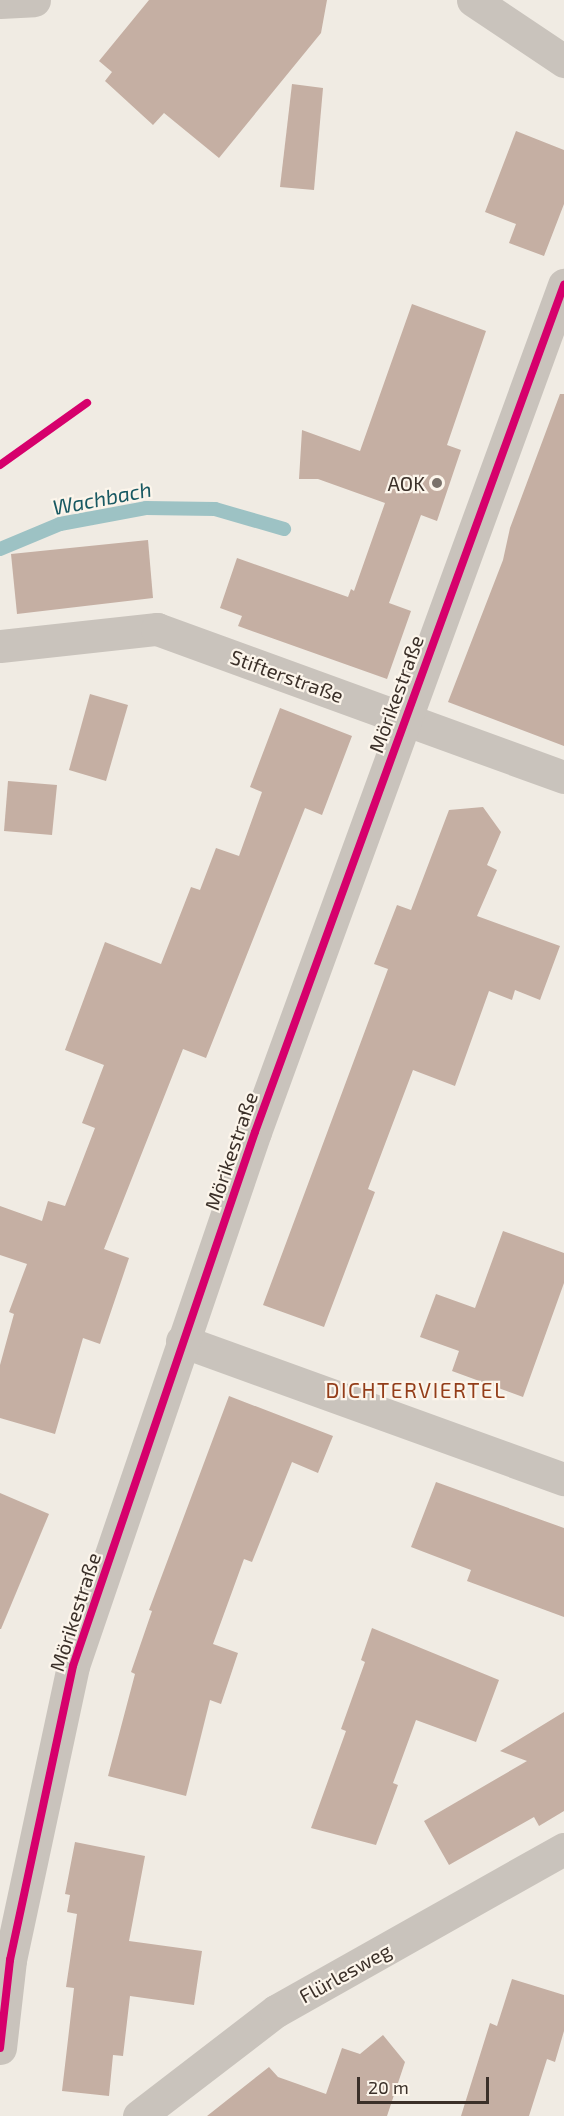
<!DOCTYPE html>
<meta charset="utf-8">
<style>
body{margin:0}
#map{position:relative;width:564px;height:2116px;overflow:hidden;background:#f0ebe3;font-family:"Exo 2",sans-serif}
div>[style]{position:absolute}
.stream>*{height:14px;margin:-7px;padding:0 7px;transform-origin:7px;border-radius:7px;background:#9dc2c4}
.building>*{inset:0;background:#c5afa3}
.minor>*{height:33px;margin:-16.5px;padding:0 16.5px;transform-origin:16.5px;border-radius:16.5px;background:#c9c3bc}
.tertiary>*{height:33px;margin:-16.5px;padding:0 16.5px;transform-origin:16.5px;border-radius:16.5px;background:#c9c3bc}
.cycleway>*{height:8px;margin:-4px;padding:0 4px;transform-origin:4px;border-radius:4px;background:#d6006c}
.dots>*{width:16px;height:16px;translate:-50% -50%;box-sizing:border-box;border:3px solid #fcf5eb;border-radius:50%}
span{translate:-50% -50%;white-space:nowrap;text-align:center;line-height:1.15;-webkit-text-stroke:4.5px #fcf5eb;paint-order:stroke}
.poi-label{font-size:20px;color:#3b3029}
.right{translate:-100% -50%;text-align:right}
.street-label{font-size:20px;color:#3b3029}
.water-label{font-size:21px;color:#195962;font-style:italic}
.neighbourhood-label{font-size:21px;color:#933d19;letter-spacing:1.5px}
.scale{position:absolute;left:357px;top:2077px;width:132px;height:27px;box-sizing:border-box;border:3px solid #3b3029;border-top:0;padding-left:8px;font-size:18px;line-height:21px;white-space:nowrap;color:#3b3029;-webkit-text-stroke:4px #fcf5eb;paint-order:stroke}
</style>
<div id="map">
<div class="stream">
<i style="left:0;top:549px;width:65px;rotate:-22.6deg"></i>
<i style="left:60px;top:524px;width:87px;rotate:-10.5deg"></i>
<i style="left:146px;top:508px;width:69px;rotate:0.8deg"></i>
<i style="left:215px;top:509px;width:72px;rotate:16.2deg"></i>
</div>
<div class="building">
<i style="clip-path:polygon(149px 0,327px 0,321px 33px,219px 158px,164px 113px,153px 125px,105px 81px,112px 72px,99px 61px)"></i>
<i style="clip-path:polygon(292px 84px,323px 88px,314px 190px,280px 187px)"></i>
<i style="clip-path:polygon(516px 131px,564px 150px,564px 204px,544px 256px,509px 243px,516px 224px,485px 212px)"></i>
<i style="clip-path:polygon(412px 304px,486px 331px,447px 445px,461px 450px,437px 521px,421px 515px,389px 603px,411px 611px,387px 679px,238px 626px,242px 616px,220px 608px,237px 558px,348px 597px,351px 589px,354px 591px,385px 503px,318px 479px,299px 479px,302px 430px,360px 451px)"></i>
<i style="clip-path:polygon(560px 394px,564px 394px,564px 746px,448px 702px,503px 560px,510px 528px)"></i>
<i style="clip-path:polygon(148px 540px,153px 598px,17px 614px,11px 554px)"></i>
<i style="clip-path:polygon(90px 694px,128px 705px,106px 781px,69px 770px)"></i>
<i style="clip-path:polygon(280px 708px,352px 736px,322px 815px,305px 808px,206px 1058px,183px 1049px,104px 1249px,129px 1258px,100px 1344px,83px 1338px,55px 1434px,0 1418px,0 1365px,14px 1314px,9px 1312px,27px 1264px,0 1255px,0 1206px,42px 1221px,48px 1201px,65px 1206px,95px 1128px,82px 1123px,104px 1065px,65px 1050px,105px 942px,161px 964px,191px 887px,200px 890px,216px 848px,239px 856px,262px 792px,250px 787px)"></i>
<i style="clip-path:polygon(8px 781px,57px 785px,52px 835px,4px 831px)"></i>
<i style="clip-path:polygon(483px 807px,501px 832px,487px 865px,497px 870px,477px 916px,560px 946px,540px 1000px,515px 990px,512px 1000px,489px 991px,455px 1086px,413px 1070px,368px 1189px,375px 1192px,324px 1327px,263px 1305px,388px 969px,374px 964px,397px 905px,411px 910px,449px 810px)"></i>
<i style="clip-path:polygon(503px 1231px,564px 1253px,564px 1283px,523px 1397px,452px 1371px,459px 1351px,420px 1337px,436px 1294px,475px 1308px)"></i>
<i style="clip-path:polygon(229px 1396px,333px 1436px,318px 1473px,292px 1462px,252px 1562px,244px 1559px,213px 1644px,238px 1653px,221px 1704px,210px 1700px,186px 1796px,108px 1776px,135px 1674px,131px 1672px,152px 1611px,149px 1610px)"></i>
<i style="clip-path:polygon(436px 1482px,564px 1528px,564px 1617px,467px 1581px,471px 1570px,411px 1547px)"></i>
<i style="clip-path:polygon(0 1493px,49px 1514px,1px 1629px,0 1629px)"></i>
<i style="clip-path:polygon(372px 1628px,499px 1680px,476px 1742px,416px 1720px,393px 1783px,398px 1785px,376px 1845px,311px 1828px,346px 1731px,341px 1729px,365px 1662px,361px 1660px)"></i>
<i style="clip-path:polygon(564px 1712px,564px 1811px,539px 1826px,534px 1817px,449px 1865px,424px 1821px,527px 1761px,500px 1751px)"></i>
<i style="clip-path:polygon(75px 1842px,145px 1856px,129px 1941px,202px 1951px,194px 2005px,130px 1996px,123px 2056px,113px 2055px,109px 2096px,62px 2091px,74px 1988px,66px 1987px,77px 1914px,67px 1912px,70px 1895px,65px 1894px)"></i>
<i style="clip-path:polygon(512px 1979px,564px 1995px,564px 2031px,555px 2062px,547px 2059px,529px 2116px,461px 2116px,490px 2023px,497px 2026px)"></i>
<i style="clip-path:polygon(383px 2035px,405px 2062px,387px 2116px,207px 2116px,269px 2067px,278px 2077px,326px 2094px,342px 2048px,360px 2054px)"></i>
</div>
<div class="minor">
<i style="left:0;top:2px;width:34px;rotate:-3deg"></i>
<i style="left:0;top:646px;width:158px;rotate:-6.2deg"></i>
<i style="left:157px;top:629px;width:433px;rotate:20deg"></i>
<i style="left:182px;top:1341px;width:406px;rotate:19.9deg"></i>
<i style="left:0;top:2048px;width:89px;rotate:-83.5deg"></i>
<i style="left:10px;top:1960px;width:301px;rotate:-77.9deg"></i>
<i style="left:73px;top:1666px;width:564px;rotate:-71.18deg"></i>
<i style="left:255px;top:1132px;width:902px;rotate:-69.96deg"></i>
<i style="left:139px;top:2116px;width:173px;rotate:-37.5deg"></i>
<i style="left:276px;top:2011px;width:330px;rotate:-29.4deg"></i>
</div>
<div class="tertiary">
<i style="left:473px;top:0;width:110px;rotate:33.8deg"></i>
</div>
<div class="cycleway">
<i style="left:0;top:465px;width:107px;rotate:-35.5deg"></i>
<i style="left:0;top:2048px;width:89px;rotate:-83.5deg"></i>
<i style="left:10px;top:1960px;width:301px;rotate:-77.9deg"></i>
<i style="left:73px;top:1666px;width:564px;rotate:-71.18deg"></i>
<i style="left:255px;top:1132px;width:902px;rotate:-69.96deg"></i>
</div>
<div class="dots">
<i style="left:437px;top:483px;background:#7a716a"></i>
</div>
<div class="poi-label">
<span class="right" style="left:425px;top:483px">AOK</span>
</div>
<div class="street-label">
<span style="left:287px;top:676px;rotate:20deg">Stifterstraße</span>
<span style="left:396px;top:694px;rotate:-70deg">Mörikestraße</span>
<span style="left:231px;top:1151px;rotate:-71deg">Mörikestraße</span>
<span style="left:75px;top:1612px;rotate:-72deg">Mörikestraße</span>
<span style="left:345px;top:1973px;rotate:-29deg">Flürlesweg</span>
</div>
<div class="water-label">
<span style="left:102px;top:498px;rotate:-11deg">Wachbach</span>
</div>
<div class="neighbourhood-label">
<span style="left:416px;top:1390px">DICHTERVIERTEL</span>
</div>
<div class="scale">20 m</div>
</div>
